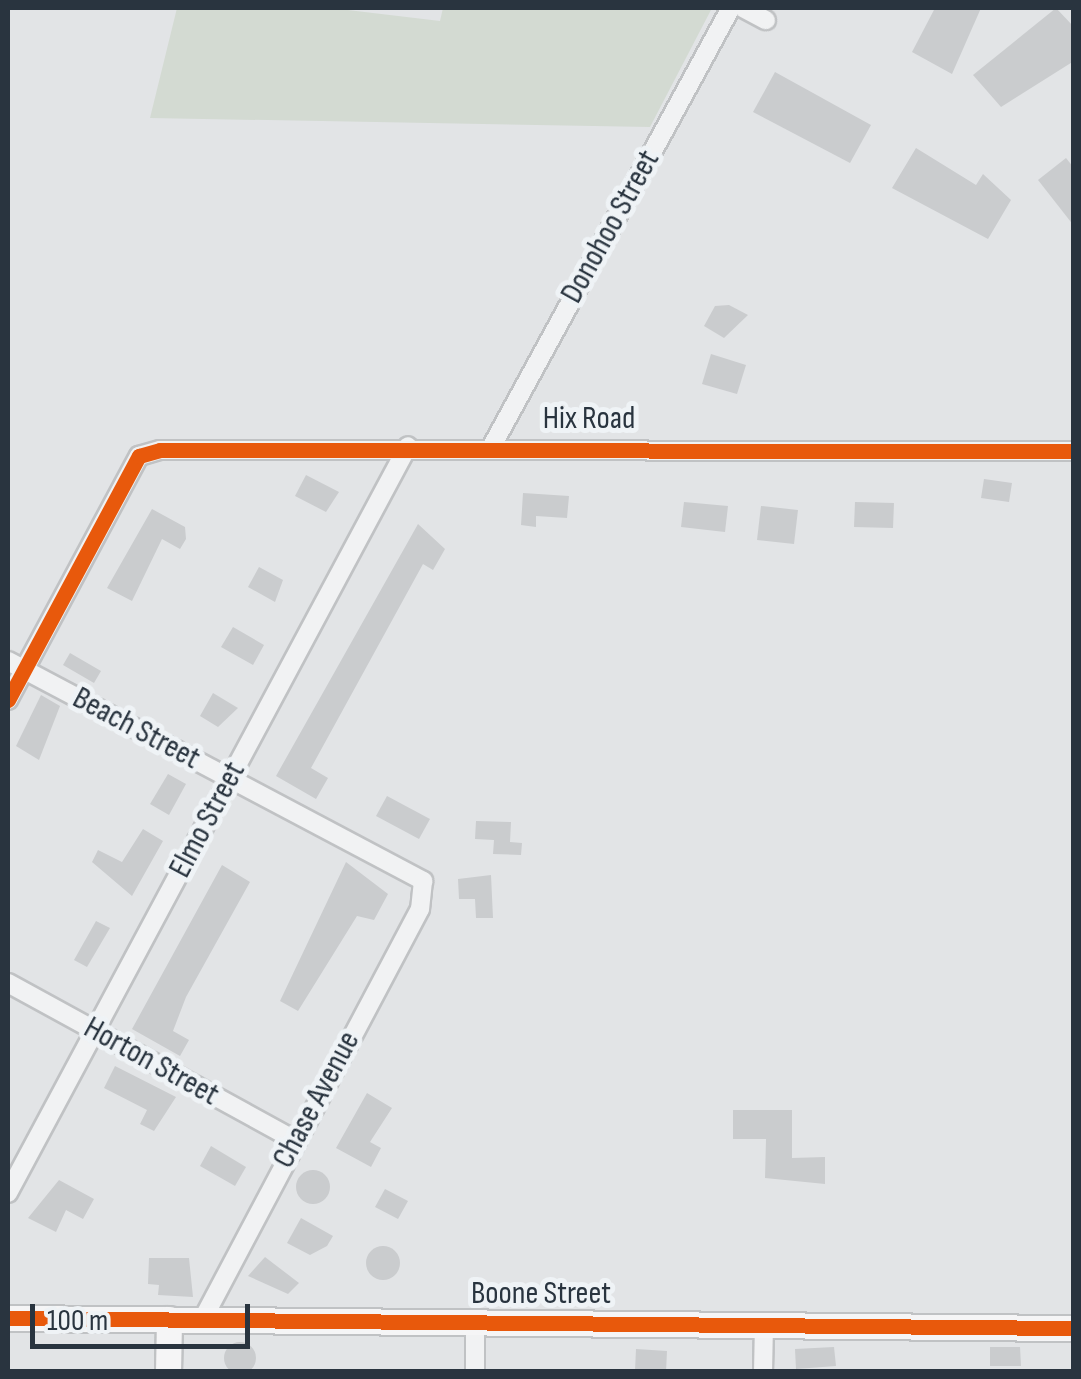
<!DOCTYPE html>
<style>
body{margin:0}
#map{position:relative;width:1081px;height:1379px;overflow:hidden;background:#e2e4e6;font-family:"Sofia Sans Condensed",sans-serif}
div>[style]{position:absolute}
.green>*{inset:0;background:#d3dad2}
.building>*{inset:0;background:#caccce}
.round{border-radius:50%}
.roads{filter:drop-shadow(2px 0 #c0c2c4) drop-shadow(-2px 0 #c0c2c4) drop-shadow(0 2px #c0c2c4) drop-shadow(0 -2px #c0c2c4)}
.street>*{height:18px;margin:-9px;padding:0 9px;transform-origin:9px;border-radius:9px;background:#f1f2f3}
.secondary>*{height:25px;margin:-12.5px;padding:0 12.5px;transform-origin:12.5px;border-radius:12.5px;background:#f5f5f6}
.cycleway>*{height:15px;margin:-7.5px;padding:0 7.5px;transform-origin:7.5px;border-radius:7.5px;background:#e8590c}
span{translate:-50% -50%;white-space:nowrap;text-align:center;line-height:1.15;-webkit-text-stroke:10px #eff3f6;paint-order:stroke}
.street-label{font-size:32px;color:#29343f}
.frame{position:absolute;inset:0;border:10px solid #29343f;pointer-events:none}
.scale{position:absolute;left:30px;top:1304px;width:220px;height:45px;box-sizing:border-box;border:5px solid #29343f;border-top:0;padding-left:12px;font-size:30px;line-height:35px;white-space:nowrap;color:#29343f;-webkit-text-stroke:8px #eff3f6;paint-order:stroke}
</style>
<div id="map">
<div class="green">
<i style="clip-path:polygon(177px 8px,331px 8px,440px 21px,443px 8px,712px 8px,650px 127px,150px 118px)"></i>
</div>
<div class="building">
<i style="clip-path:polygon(935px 8px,981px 8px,952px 74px,912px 52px)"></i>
<i style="clip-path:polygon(1056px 8px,1074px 27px,1074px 61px,1001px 107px,973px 75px)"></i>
<i style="clip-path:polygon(775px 72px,871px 125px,850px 163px,753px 112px)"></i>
<i style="clip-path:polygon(916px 148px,976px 185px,983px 174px,1011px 200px,988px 239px,892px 188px)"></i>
<i style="clip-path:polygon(1066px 158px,1074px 168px,1074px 226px,1038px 180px)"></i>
<i style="clip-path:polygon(729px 305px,748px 315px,724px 338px,704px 326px,715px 306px)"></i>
<i style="clip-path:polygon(711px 354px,746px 365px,737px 394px,702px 384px)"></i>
<i style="clip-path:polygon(306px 475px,339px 492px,326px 512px,295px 496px)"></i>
<i style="clip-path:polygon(984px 479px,1012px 483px,1009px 502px,981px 498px)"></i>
<i style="clip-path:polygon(523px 493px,569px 496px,567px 518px,536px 516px,536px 527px,521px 525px)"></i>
<i style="clip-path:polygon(684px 502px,728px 506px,725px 532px,681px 527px)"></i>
<i style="clip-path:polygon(855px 502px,894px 503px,893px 528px,854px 527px)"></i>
<i style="clip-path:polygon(761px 506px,798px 510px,794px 544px,757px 540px)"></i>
<i style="clip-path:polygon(152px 509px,185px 527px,186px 539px,180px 549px,162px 539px,132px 601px,107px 588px)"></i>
<i style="clip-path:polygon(418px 524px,445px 549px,433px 570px,423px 564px,311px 768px,328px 778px,316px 799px,276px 776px)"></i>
<i style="clip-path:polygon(259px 567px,283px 580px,275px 602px,248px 587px)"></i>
<i style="clip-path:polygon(233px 627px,264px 645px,253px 665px,221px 647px)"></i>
<i style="clip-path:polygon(70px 653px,101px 671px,94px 683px,63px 665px)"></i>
<i style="clip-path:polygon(213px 693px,238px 708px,218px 727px,200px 716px)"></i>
<i style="clip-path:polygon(41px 695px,60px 706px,39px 760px,16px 746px)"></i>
<i style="clip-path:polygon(168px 774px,186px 784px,169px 815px,150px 804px)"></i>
<i style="clip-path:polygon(387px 796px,430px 819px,419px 839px,376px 816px)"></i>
<i style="clip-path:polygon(476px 821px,511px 822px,510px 842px,522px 843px,521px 855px,493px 854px,494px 840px,475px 839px)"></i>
<i style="clip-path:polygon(143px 829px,163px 841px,132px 896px,92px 862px,98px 850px,122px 862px)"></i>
<i style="clip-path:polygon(346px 862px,388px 894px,374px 920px,357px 916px,298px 1011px,280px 1001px)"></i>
<i style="clip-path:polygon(222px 865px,250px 882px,186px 997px,173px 1031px,189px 1040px,180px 1056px,132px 1029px)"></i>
<i style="clip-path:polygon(491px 875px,493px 918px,476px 918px,475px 899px,459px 899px,458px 879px)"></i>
<i style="clip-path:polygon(96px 921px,110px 928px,87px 967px,74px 960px)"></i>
<i style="clip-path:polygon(115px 1066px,176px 1097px,154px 1131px,140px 1124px,147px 1110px,104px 1088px)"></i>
<i style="clip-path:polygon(367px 1093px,392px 1108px,370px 1142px,381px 1148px,371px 1167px,336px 1148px)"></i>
<i style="clip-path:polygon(733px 1110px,792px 1110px,792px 1158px,825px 1157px,825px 1184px,765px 1178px,766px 1139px,733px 1139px)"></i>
<i style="clip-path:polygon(211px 1146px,246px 1167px,235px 1186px,200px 1166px)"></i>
<i class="round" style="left:296px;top:1170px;width:34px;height:34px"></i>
<i style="clip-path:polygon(59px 1180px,94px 1199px,83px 1219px,66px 1210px,56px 1232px,28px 1218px)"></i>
<i style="clip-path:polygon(385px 1189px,408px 1201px,398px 1219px,375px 1207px)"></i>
<i style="clip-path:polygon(301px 1218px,333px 1236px,327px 1246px,310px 1255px,287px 1243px)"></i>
<i class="round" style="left:366px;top:1246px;width:34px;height:34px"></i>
<i style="clip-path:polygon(265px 1257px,299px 1283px,288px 1294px,248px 1276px)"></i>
<i style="clip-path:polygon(149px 1258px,189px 1258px,193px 1297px,158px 1295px,159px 1285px,148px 1284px)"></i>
<i class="round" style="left:224px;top:1342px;width:32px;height:32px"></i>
<i style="clip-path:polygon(834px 1347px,836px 1366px,796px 1369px,795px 1349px)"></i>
<i style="clip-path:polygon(990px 1347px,1020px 1347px,1021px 1366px,990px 1366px)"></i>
<i style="clip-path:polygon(636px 1349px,667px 1351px,666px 1372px,635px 1371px)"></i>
</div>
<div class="roads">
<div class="street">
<i style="left:743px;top:8px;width:26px;rotate:28deg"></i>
<i style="left:492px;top:446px;width:499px;rotate:-61.4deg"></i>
<i style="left:8px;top:661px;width:470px;rotate:27.9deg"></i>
<i style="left:423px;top:881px;width:28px;rotate:96deg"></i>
<i style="left:420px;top:909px;width:464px;rotate:117.9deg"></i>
<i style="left:8px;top:700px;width:277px;rotate:-61.8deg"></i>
<i style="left:139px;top:456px;width:22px;rotate:-16deg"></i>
<i style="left:160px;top:450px;width:914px;rotate:0.06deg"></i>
<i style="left:8px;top:983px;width:327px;rotate:28.7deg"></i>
<i style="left:8px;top:1193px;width:847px;rotate:-61.83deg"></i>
<i style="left:475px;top:1372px;width:51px;rotate:-90deg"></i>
<i style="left:763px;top:1372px;width:48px;rotate:-88.8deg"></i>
</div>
<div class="secondary">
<i style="left:8px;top:1318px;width:1066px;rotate:0.54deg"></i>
<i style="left:168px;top:1372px;width:53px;rotate:-88.9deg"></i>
</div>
</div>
<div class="cycleway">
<i style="left:8px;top:700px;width:277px;rotate:-61.8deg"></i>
<i style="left:139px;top:456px;width:22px;rotate:-16deg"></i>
<i style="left:160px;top:450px;width:914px;rotate:0.06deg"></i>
<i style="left:8px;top:1318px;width:1066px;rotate:0.54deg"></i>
</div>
<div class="street-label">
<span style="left:611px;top:227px;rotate:-61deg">Donohoo Street</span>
<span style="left:589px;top:419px">Hix Road</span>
<span style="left:136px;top:729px;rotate:28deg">Beach Street</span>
<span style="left:208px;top:820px;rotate:-62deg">Elmo Street</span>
<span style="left:151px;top:1062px;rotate:29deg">Horton Street</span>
<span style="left:317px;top:1100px;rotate:-62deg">Chase Avenue</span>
<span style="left:541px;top:1294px">Boone Street</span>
</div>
<div class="frame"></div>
<div class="scale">100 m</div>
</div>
